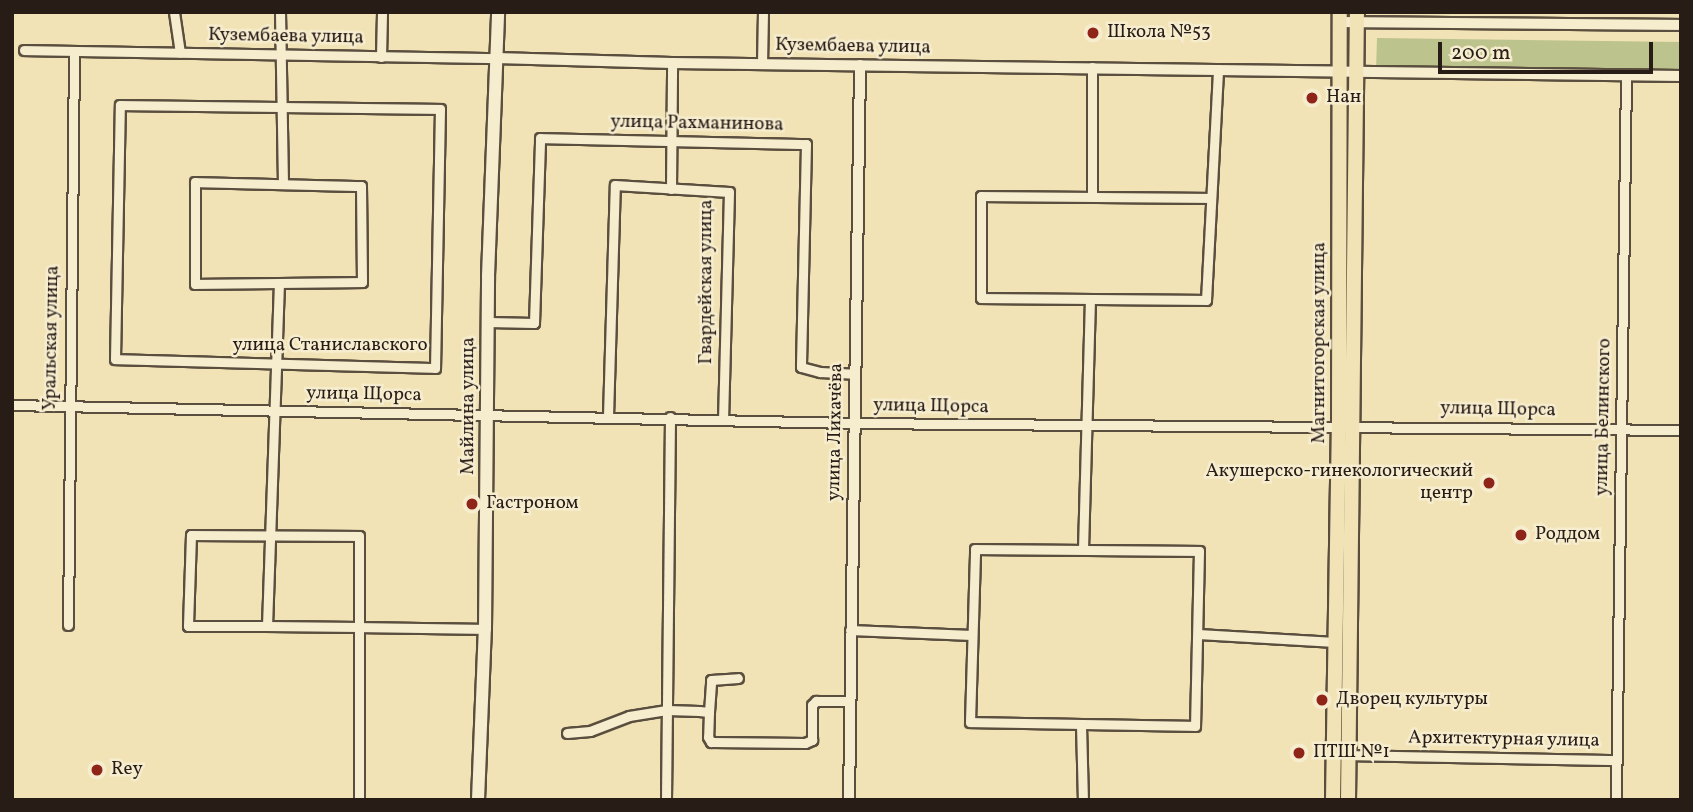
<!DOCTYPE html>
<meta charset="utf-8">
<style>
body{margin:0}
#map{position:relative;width:1693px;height:812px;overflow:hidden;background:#f1e3b5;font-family:Vollkorn,serif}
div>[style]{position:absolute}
.green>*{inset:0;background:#bcc38c}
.roads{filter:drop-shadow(2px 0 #5a4e3e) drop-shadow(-2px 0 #5a4e3e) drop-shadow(0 2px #5a4e3e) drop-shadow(0 -2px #5a4e3e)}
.minor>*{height:9px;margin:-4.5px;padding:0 4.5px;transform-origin:4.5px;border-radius:4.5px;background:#f6edcf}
.tertiary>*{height:10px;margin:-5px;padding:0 5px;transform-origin:5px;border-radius:5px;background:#f6edcf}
.secondary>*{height:12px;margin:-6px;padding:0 6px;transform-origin:6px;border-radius:6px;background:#f6edcf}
.primary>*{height:14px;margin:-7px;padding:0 7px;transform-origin:7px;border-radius:7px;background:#f1e3b5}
.dots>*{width:19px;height:19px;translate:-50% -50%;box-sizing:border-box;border:4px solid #f6edcf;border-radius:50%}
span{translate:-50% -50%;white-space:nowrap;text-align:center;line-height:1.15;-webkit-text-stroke:5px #f6edcf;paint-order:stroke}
.poi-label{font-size:19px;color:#281c17}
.left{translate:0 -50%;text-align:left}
.right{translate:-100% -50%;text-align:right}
.street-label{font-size:19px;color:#281c17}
.frame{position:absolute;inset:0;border:14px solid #281c17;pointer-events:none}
.scale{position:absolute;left:1438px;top:42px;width:215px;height:32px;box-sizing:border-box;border:4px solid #281c17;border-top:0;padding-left:9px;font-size:21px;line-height:24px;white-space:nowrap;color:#281c17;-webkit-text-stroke:5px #f6edcf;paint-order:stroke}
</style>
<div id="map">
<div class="green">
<i style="clip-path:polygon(1377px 38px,1681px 42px,1681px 76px,1376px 71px)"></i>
</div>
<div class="roads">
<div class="minor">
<i style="left:174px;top:12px;width:41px;rotate:81.7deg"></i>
<i style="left:280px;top:12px;width:171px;rotate:89deg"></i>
<i style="left:24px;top:50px;width:472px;rotate:1deg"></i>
<i style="left:381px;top:57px;width:45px;rotate:-88.7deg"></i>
<i style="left:762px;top:64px;width:52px;rotate:-88.9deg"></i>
<i style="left:1092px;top:67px;width:128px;rotate:90deg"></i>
<i style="left:120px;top:105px;width:320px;rotate:0.7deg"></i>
<i style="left:440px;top:109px;width:259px;rotate:91.1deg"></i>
<i style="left:435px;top:368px;width:320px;rotate:-178.4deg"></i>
<i style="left:115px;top:359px;width:254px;rotate:-88.9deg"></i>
<i style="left:195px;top:182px;width:166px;rotate:1.4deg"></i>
<i style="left:361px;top:186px;width:96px;rotate:89.4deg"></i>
<i style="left:362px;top:282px;width:167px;rotate:179.3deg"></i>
<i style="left:195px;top:284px;width:102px;rotate:-90deg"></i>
<i style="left:671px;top:189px;width:126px;rotate:-89.5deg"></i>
<i style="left:1210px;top:198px;width:229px;rotate:-179.5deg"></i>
<i style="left:981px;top:196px;width:102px;rotate:90deg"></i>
<i style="left:981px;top:298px;width:225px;rotate:0.5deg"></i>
<i style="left:1206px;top:300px;width:231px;rotate:-87deg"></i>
<i style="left:488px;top:322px;width:46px;rotate:1.2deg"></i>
<i style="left:534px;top:323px;width:185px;rotate:-88.1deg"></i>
<i style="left:540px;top:138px;width:266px;rotate:1.3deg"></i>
<i style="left:806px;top:144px;width:223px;rotate:91.3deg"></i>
<i style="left:801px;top:367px;width:20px;rotate:15deg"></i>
<i style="left:820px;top:372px;width:34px;rotate:3deg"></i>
<i style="left:12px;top:405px;width:841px;rotate:1.23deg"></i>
<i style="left:853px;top:423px;width:828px;rotate:0.48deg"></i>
<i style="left:608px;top:416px;width:231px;rotate:-88.3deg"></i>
<i style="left:615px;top:185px;width:114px;rotate:3.5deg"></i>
<i style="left:729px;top:192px;width:227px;rotate:91.5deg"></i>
<i style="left:975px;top:549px;width:224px;rotate:0.5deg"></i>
<i style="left:1199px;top:551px;width:175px;rotate:91.3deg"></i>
<i style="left:1195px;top:726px;width:225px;rotate:-179deg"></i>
<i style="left:970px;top:722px;width:173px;rotate:-88.3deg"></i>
<i style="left:1083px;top:549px;width:250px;rotate:-88.4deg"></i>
<i style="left:68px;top:625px;width:574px;rotate:-89.4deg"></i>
<i style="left:267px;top:626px;width:341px;rotate:-88deg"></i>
<i style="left:850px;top:630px;width:122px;rotate:2.3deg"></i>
<i style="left:1198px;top:634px;width:137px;rotate:3.3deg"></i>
<i style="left:709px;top:712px;width:32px;rotate:-86deg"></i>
<i style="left:711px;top:680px;width:27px;rotate:-4deg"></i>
<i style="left:1081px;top:725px;width:75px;rotate:88.5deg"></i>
<i style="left:567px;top:733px;width:23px;rotate:-5deg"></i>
<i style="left:590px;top:731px;width:42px;rotate:-21deg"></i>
<i style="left:629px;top:716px;width:38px;rotate:-9deg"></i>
<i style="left:667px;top:710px;width:32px;rotate:2deg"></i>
<i style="left:699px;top:711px;width:10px;rotate:6deg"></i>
<i style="left:709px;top:712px;width:25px;rotate:92deg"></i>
<i style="left:708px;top:737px;width:6px;rotate:59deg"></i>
<i style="left:711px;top:742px;width:94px;rotate:0.6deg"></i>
<i style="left:805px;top:743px;width:8px;rotate:-23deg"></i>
<i style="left:812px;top:740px;width:35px;rotate:-90deg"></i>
<i style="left:812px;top:705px;width:6px;rotate:-45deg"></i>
<i style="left:816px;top:701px;width:34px"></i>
<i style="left:1348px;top:755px;width:269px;rotate:1.1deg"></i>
<i style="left:359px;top:800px;width:264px;rotate:-90deg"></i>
<i style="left:359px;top:536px;width:168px;rotate:-179.7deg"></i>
<i style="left:191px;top:535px;width:91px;rotate:91.9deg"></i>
<i style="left:188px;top:626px;width:79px"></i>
<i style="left:267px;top:626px;width:92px;rotate:0.6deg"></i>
<i style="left:359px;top:627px;width:126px;rotate:0.9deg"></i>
<i style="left:666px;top:800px;width:383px;rotate:-89.4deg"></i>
<i style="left:1616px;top:800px;width:724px;rotate:-89.21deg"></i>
</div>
<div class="tertiary">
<i style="left:1340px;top:22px;width:341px;rotate:0.5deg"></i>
<i style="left:496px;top:58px;width:176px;rotate:1.6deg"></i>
<i style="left:672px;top:63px;width:1009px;rotate:0.74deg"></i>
<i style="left:849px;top:800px;width:735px;rotate:-89.14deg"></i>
</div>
<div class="secondary">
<i style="left:478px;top:800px;width:171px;rotate:-87.7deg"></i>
<i style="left:485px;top:629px;width:353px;rotate:-89.5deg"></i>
<i style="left:488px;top:276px;width:264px;rotate:-87.8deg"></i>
</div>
<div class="primary">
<i style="left:1333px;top:800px;width:372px;rotate:-89.1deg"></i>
<i style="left:1339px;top:428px;width:416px;rotate:-89.9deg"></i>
<i style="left:1348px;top:800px;width:788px;rotate:-89.35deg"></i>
</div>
</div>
<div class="dots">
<i style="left:1093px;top:33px;background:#8f2418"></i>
<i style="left:1312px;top:98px;background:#8f2418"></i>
<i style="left:1489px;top:483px;background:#8f2418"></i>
<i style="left:472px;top:504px;background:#8f2418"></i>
<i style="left:1521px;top:535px;background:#8f2418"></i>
<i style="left:1322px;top:700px;background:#8f2418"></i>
<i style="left:1299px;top:753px;background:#8f2418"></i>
<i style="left:97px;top:770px;background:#8f2418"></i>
</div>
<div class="poi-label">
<span class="left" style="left:1107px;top:33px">Школа №53</span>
<span class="left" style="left:1326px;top:98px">Нан</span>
<span class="right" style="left:1473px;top:483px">Акушерско-гинекологический<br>центр</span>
<span class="left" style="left:486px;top:504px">Гастроном</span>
<span class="left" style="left:1535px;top:535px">Роддом</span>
<span class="left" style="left:1336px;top:700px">Дворец культуры</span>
<span class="left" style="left:1313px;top:753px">ПТШ №1</span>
<span class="left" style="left:111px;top:770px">Rey</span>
</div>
<div class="street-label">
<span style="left:286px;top:37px;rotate:1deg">Кузембаева улица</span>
<span style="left:853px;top:47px;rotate:1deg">Кузембаева улица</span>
<span style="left:697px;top:124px;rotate:1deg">улица Рахманинова</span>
<span style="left:707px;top:282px;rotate:-90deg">Гвардейская улица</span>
<span style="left:52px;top:338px;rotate:-89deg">Уральская улица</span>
<span style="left:1320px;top:343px;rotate:-90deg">Магнитогорская улица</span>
<span style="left:330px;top:346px">улица Станиславского</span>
<span style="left:364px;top:395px;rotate:1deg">улица Щорса</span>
<span style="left:469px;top:406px;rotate:-90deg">Майлина улица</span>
<span style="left:931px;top:407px;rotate:1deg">улица Щорса</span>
<span style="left:1498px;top:410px;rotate:1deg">улица Щорса</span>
<span style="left:1604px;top:417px;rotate:-89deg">улица Белинского</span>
<span style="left:836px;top:432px;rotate:-89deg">улица Лихачёва</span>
<span style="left:1504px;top:740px;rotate:1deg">Архитектурная улица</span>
</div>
<div class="frame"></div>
<div class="scale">200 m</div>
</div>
